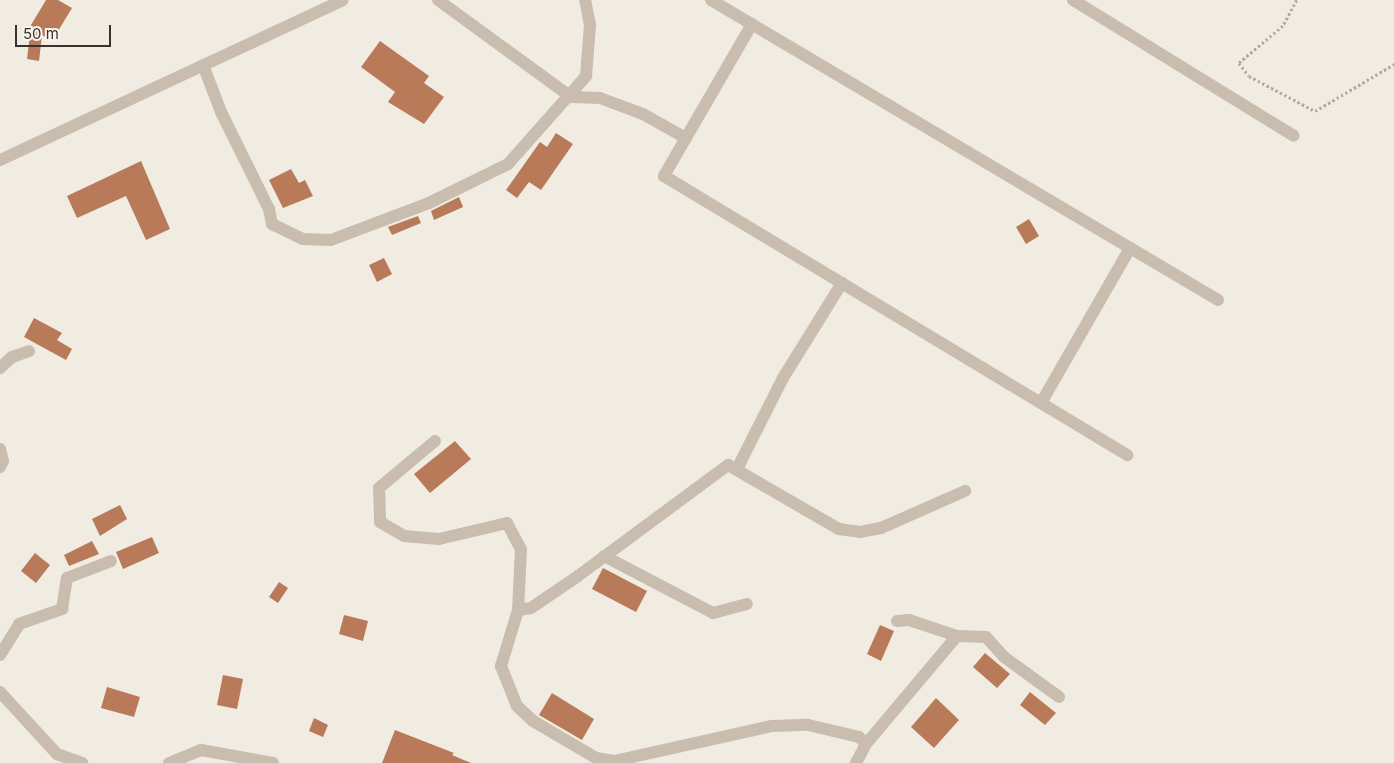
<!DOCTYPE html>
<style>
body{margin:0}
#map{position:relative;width:1394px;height:763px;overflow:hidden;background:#f1ece2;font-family:Inter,sans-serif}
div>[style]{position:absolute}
.building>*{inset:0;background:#b87a59}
.path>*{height:2.5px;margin-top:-1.25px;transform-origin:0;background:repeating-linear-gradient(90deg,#b4a899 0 2.5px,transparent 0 5px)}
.minor>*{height:12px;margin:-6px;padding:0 6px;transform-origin:6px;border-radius:6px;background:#c8bdaf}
span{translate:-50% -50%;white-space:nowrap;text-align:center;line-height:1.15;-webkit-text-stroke:4.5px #f9f5ee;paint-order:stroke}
.scale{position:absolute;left:15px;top:25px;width:96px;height:22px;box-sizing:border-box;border:2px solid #38312c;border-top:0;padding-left:6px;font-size:15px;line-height:18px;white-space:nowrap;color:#38312c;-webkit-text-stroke:4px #f9f5ee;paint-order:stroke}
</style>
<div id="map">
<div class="building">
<i style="clip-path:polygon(46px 0,58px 0,72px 8px,52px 41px,42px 35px,39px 61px,27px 59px,31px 25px)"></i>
<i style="clip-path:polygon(380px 41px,429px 76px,424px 83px,444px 97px,424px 124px,388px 102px,395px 92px,361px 67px)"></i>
<i style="clip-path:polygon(556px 133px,573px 144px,541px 190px,529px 182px,517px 198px,506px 190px,540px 142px,547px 147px)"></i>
<i style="clip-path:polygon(141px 161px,170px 229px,146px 240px,126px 196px,77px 218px,67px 196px)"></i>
<i style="clip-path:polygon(291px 169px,299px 183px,305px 180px,313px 196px,283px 208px,269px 180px)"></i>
<i style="clip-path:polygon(459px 197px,463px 207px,434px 220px,431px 211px)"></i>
<i style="clip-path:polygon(418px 216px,421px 223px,392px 235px,388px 227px)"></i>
<i style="clip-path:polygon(1029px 219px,1039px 236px,1026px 244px,1016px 227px)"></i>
<i style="clip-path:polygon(384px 258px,392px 274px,377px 282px,369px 265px)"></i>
<i style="clip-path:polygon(34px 318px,62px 333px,57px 340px,72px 349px,66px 360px,24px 337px)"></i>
<i style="clip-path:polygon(455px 441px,471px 459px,430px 493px,414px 474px)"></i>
<i style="clip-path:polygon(120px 505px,127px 519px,100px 536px,92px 519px)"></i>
<i style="clip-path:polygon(152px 537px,159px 553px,123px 569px,116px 552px)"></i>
<i style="clip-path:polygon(92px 541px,99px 554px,69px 566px,64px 555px)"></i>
<i style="clip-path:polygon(35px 553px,50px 565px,36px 583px,21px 571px)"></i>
<i style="clip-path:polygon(603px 568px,647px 591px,636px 612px,592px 589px)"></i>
<i style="clip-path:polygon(279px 582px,288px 588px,278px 603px,269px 597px)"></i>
<i style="clip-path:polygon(344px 615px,368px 621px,363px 641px,339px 634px)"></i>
<i style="clip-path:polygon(880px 625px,894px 631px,881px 661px,867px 654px)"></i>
<i style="clip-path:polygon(985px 653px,1010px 674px,997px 688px,973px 667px)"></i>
<i style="clip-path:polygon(223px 675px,243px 679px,237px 709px,217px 705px)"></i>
<i style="clip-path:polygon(107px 687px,140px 697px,134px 717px,101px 708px)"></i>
<i style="clip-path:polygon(1030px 692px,1056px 713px,1045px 725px,1020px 705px)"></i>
<i style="clip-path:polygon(552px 693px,594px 719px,582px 740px,539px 715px)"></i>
<i style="clip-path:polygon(936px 698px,959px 720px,934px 748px,911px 727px)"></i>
<i style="clip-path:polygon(314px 718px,328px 725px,323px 737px,309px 731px)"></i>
<i style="clip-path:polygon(395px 730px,454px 753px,452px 755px,471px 763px,382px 763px)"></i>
</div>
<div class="path">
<i style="left:1297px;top:0;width:30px;rotate:118deg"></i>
<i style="left:1283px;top:26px;width:57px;rotate:139.9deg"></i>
<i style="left:1239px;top:63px;width:16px;rotate:52deg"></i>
<i style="left:1249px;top:76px;width:75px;rotate:27.9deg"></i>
<i style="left:1315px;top:111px;width:92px;rotate:-30.7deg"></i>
</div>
<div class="minor">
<i style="left:438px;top:0;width:165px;rotate:36.1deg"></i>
<i style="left:571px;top:97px;width:29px;rotate:2deg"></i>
<i style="left:600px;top:98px;width:46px;rotate:20.4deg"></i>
<i style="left:643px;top:114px;width:49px;rotate:29.2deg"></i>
<i style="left:711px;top:0;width:589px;rotate:30.61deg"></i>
<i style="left:1073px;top:0;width:259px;rotate:31.6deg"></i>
<i style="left:752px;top:24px;width:176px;rotate:120.1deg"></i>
<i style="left:664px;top:176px;width:541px;rotate:31.07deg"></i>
<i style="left:203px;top:65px;width:50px;rotate:69deg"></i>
<i style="left:221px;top:112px;width:108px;rotate:63.7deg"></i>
<i style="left:269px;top:209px;width:15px;rotate:79deg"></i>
<i style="left:272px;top:224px;width:34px;rotate:26deg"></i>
<i style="left:303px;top:239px;width:28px;rotate:2deg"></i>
<i style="left:331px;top:240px;width:105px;rotate:-20.7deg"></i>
<i style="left:429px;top:203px;width:88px;rotate:-26.3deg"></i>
<i style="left:508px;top:164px;width:118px;rotate:-48.4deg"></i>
<i style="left:586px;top:76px;width:51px;rotate:-85.5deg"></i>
<i style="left:590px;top:25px;width:25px;rotate:-101deg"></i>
<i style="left:0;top:160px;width:378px;rotate:-25deg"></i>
<i style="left:0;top:368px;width:16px;rotate:-43deg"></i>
<i style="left:12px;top:357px;width:18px;rotate:-19deg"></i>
<i style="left:1041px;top:403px;width:179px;rotate:-60.1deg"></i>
<i style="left:435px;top:441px;width:73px;rotate:140deg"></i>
<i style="left:379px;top:488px;width:34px;rotate:88deg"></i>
<i style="left:380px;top:522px;width:28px;rotate:30deg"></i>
<i style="left:404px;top:536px;width:35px;rotate:5deg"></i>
<i style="left:439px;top:539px;width:70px;rotate:-13.2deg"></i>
<i style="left:507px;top:523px;width:30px;rotate:62deg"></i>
<i style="left:521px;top:549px;width:61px;rotate:92.8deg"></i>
<i style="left:518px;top:610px;width:59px;rotate:106.9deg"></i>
<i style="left:501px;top:666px;width:43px;rotate:68.2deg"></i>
<i style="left:517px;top:706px;width:22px;rotate:43deg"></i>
<i style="left:533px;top:721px;width:73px;rotate:30.4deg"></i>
<i style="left:596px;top:758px;width:18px;rotate:9deg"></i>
<i style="left:614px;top:761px;width:162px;rotate:-12.5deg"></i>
<i style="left:772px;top:726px;width:36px;rotate:-2deg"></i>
<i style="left:808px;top:725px;width:52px;rotate:13.2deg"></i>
<i style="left:859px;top:737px;width:10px;rotate:45deg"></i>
<i style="left:866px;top:744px;width:21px;rotate:118deg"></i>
<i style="left:0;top:449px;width:12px;rotate:76deg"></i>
<i style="left:3px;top:461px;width:7px;rotate:117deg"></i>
<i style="left:738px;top:467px;width:100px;rotate:-63.2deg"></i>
<i style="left:783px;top:378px;width:112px;rotate:-58.2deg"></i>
<i style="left:604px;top:556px;width:123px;rotate:27.6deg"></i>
<i style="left:713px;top:613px;width:35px;rotate:-15deg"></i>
<i style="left:518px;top:610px;width:13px;rotate:-9deg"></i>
<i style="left:531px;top:608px;width:57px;rotate:-34.2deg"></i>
<i style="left:578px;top:576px;width:187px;rotate:-36.5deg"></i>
<i style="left:728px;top:465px;width:128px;rotate:30deg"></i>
<i style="left:839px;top:529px;width:21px;rotate:8deg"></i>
<i style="left:860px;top:532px;width:21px;rotate:-11deg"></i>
<i style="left:881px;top:528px;width:92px;rotate:-23.8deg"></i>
<i style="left:897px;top:621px;width:12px;rotate:-5deg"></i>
<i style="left:909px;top:620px;width:51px;rotate:18.4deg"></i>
<i style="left:0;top:655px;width:36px;rotate:-58deg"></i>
<i style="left:19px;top:624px;width:46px;rotate:-19.2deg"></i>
<i style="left:62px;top:609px;width:31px;rotate:-81deg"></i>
<i style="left:67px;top:578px;width:47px;rotate:-21.1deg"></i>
<i style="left:0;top:692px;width:84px;rotate:47.4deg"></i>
<i style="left:57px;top:754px;width:27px;rotate:20deg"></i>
<i style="left:866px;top:744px;width:141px;rotate:-49.9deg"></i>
<i style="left:957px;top:636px;width:29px;rotate:2deg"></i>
<i style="left:986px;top:637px;width:27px;rotate:48deg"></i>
<i style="left:1004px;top:657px;width:68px;rotate:36deg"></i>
<i style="left:169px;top:763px;width:35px;rotate:-22deg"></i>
<i style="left:201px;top:750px;width:73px;rotate:10.2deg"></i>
</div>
<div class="scale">50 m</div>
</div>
